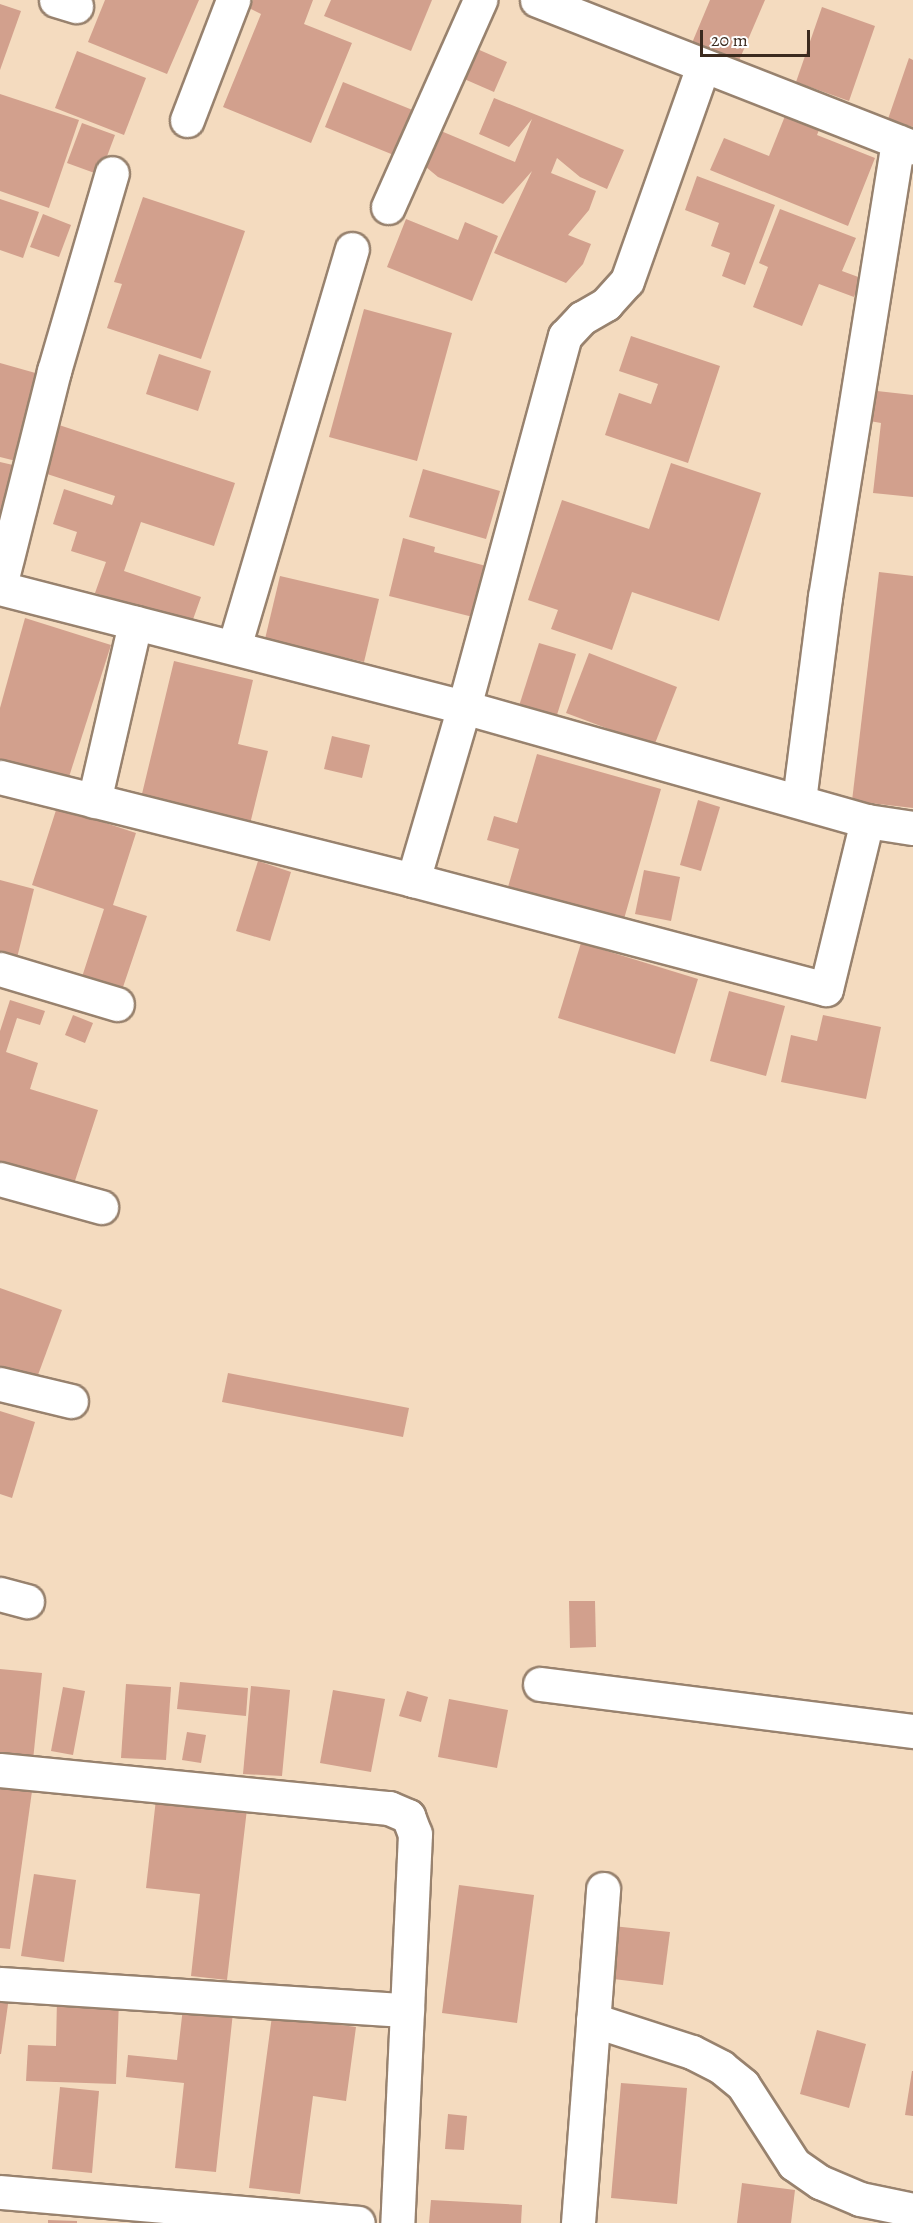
<!DOCTYPE html>
<style>
body{margin:0}
#map{position:relative;width:913px;height:2223px;overflow:hidden;background:#f4dbbf;font-family:Alegreya,serif}
div>[style]{position:absolute}
.building>*{inset:0;background:#d2a08d}
.roads{filter:drop-shadow(2px 0 #98826e) drop-shadow(-2px 0 #98826e) drop-shadow(0 2px #98826e) drop-shadow(0 -2px #98826e)}
.minor>*{height:33px;margin:-16.5px;padding:0 16.5px;transform-origin:16.5px;border-radius:16.5px;background:#fff}
span{translate:-50% -50%;white-space:nowrap;text-align:center;line-height:1.15;-webkit-text-stroke:4.5px #fff;paint-order:stroke}
.scale{position:absolute;left:700px;top:30px;width:110px;height:27px;box-sizing:border-box;border:3px solid #3b2a1e;border-top:0;padding-left:8px;font-size:18px;line-height:21px;white-space:nowrap;color:#3b2a1e;-webkit-text-stroke:4px #fff;paint-order:stroke}
</style>
<div id="map">
<div class="building">
<i style="clip-path:polygon(105px 0,199px 0,167px 74px,88px 42px)"></i>
<i style="clip-path:polygon(253px 0,313px 0,304px 24px,352px 43px,311px 143px,223px 107px,261px 14px,249px 8px)"></i>
<i style="clip-path:polygon(331px 0,432px 0,411px 51px,324px 16px)"></i>
<i style="clip-path:polygon(710px 0,765px 0,738px 63px,692px 43px)"></i>
<i style="clip-path:polygon(0 4px,21px 11px,0 70px)"></i>
<i style="clip-path:polygon(822px 7px,875px 26px,849px 101px,796px 82px)"></i>
<i style="clip-path:polygon(468px 45px,507px 62px,494px 92px,455px 75px)"></i>
<i style="clip-path:polygon(77px 51px,146px 78px,124px 135px,55px 108px)"></i>
<i style="clip-path:polygon(909px 58px,913px 60px,913px 127px,888px 119px)"></i>
<i style="clip-path:polygon(343px 82px,420px 113px,401px 158px,325px 127px)"></i>
<i style="clip-path:polygon(0 94px,79px 120px,49px 208px,0 191px)"></i>
<i style="clip-path:polygon(494px 98px,624px 150px,607px 189px,580px 177px,557px 158px,551px 173px,596px 191px,589px 210px,568px 235px,591px 244px,583px 264px,566px 283px,494px 253px,532px 171px,503px 204px,438px 177px,426px 167px,441px 131px,515px 162px,532px 119px,509px 147px,479px 134px)"></i>
<i style="clip-path:polygon(789px 106px,823px 120px,817px 135px,875px 158px,848px 226px,710px 170px,724px 138px,769px 156px)"></i>
<i style="clip-path:polygon(82px 123px,115px 135px,100px 175px,67px 163px)"></i>
<i style="clip-path:polygon(697px 176px,775px 205px,745px 285px,722px 276px,730px 253px,711px 246px,719px 223px,685px 210px)"></i>
<i style="clip-path:polygon(143px 197px,245px 231px,201px 359px,107px 328px,122px 284px,114px 282px)"></i>
<i style="clip-path:polygon(0 199px,39px 212px,23px 258px,0 250px)"></i>
<i style="clip-path:polygon(780px 209px,856px 238px,842px 271px,861px 278px,854px 297px,819px 284px,802px 326px,753px 307px,768px 267px,759px 263px)"></i>
<i style="clip-path:polygon(43px 214px,71px 225px,59px 257px,30px 247px)"></i>
<i style="clip-path:polygon(406px 219px,458px 240px,465px 222px,498px 236px,472px 301px,387px 267px)"></i>
<i style="clip-path:polygon(364px 309px,452px 333px,417px 461px,329px 437px)"></i>
<i style="clip-path:polygon(631px 336px,720px 366px,688px 463px,605px 435px,619px 393px,651px 404px,658px 384px,619px 371px)"></i>
<i style="clip-path:polygon(159px 354px,211px 371px,198px 411px,146px 394px)"></i>
<i style="clip-path:polygon(0 363px,39px 374px,16px 461px,0 457px)"></i>
<i style="clip-path:polygon(868px 390px,913px 395px,913px 497px,873px 493px,881px 423px,864px 420px)"></i>
<i style="clip-path:polygon(59px 425px,235px 483px,214px 546px,141px 522px,124px 571px,201px 597px,191px 625px,95px 593px,106px 562px,71px 551px,77px 532px,53px 524px,64px 489px,112px 505px,115px 496px,44px 473px)"></i>
<i style="clip-path:polygon(0 462px,13px 465px,1px 513px,0 513px)"></i>
<i style="clip-path:polygon(671px 463px,761px 493px,719px 621px,632px 592px,612px 650px,551px 629px,558px 610px,528px 600px,562px 500px,649px 529px)"></i>
<i style="clip-path:polygon(423px 469px,500px 491px,486px 539px,409px 517px)"></i>
<i style="clip-path:polygon(403px 538px,435px 547px,434px 552px,486px 566px,473px 617px,389px 596px)"></i>
<i style="clip-path:polygon(879px 572px,913px 576px,913px 808px,852px 801px)"></i>
<i style="clip-path:polygon(280px 576px,379px 599px,364px 662px,265px 639px)"></i>
<i style="clip-path:polygon(25px 618px,111px 645px,68px 780px,0 759px,0 708px)"></i>
<i style="clip-path:polygon(539px 643px,576px 654px,556px 718px,519px 706px)"></i>
<i style="clip-path:polygon(589px 653px,677px 687px,654px 746px,566px 713px)"></i>
<i style="clip-path:polygon(174px 661px,253px 680px,238px 744px,268px 751px,250px 824px,141px 798px)"></i>
<i style="clip-path:polygon(332px 736px,370px 745px,362px 778px,324px 769px)"></i>
<i style="clip-path:polygon(537px 754px,661px 789px,624px 919px,508px 887px,519px 849px,487px 840px,494px 816px,517px 823px)"></i>
<i style="clip-path:polygon(698px 800px,720px 807px,701px 871px,680px 865px)"></i>
<i style="clip-path:polygon(57px 807px,136px 833px,113px 905px,147px 916px,122px 990px,82px 977px,104px 909px,32px 885px)"></i>
<i style="clip-path:polygon(258px 861px,291px 872px,270px 941px,236px 931px)"></i>
<i style="clip-path:polygon(644px 870px,680px 877px,671px 921px,635px 914px)"></i>
<i style="clip-path:polygon(0 880px,34px 889px,15px 966px,0 962px)"></i>
<i style="clip-path:polygon(581px 943px,698px 979px,675px 1054px,558px 1018px)"></i>
<i style="clip-path:polygon(729px 991px,785px 1006px,766px 1076px,710px 1061px)"></i>
<i style="clip-path:polygon(10px 1000px,45px 1011px,40px 1025px,17px 1018px,6px 1052px,38px 1063px,30px 1089px,98px 1110px,72px 1190px,0 1168px,0 1031px)"></i>
<i style="clip-path:polygon(73px 1015px,93px 1023px,85px 1043px,65px 1035px)"></i>
<i style="clip-path:polygon(823px 1015px,881px 1027px,866px 1099px,781px 1082px,791px 1035px,817px 1041px)"></i>
<i style="clip-path:polygon(0 1288px,62px 1310px,35px 1383px,0 1371px)"></i>
<i style="clip-path:polygon(228px 1373px,409px 1408px,403px 1437px,222px 1402px)"></i>
<i style="clip-path:polygon(0 1411px,35px 1422px,12px 1498px,0 1494px)"></i>
<i style="clip-path:polygon(569px 1601px,595px 1601px,596px 1647px,570px 1648px)"></i>
<i style="clip-path:polygon(0 1669px,42px 1673px,33px 1760px,0 1757px)"></i>
<i style="clip-path:polygon(180px 1682px,248px 1688px,246px 1716px,177px 1709px)"></i>
<i style="clip-path:polygon(126px 1684px,171px 1687px,166px 1760px,121px 1758px)"></i>
<i style="clip-path:polygon(251px 1686px,290px 1690px,282px 1776px,243px 1774px)"></i>
<i style="clip-path:polygon(63px 1687px,85px 1691px,73px 1755px,51px 1751px)"></i>
<i style="clip-path:polygon(333px 1690px,385px 1699px,371px 1772px,320px 1763px)"></i>
<i style="clip-path:polygon(407px 1691px,428px 1697px,421px 1722px,399px 1716px)"></i>
<i style="clip-path:polygon(449px 1699px,508px 1710px,497px 1768px,438px 1757px)"></i>
<i style="clip-path:polygon(187px 1732px,206px 1735px,201px 1763px,182px 1760px)"></i>
<i style="clip-path:polygon(0 1779px,33px 1784px,10px 1949px,0 1948px)"></i>
<i style="clip-path:polygon(156px 1799px,247px 1809px,227px 1980px,191px 1976px,200px 1894px,146px 1888px)"></i>
<i style="clip-path:polygon(34px 1874px,76px 1880px,64px 1962px,21px 1956px)"></i>
<i style="clip-path:polygon(459px 1885px,534px 1895px,517px 2023px,442px 2013px)"></i>
<i style="clip-path:polygon(603px 1925px,670px 1932px,663px 1985px,597px 1977px)"></i>
<i style="clip-path:polygon(0 1988px,10px 1990px,1px 2054px,0 2054px)"></i>
<i style="clip-path:polygon(57px 1998px,119px 2000px,116px 2084px,26px 2081px,28px 2045px,56px 2046px)"></i>
<i style="clip-path:polygon(184px 1999px,234px 2003px,216px 2172px,175px 2168px,184px 2083px,126px 2077px,128px 2055px,177px 2060px)"></i>
<i style="clip-path:polygon(272px 2016px,356px 2027px,346px 2101px,313px 2096px,300px 2194px,249px 2188px)"></i>
<i style="clip-path:polygon(817px 2030px,866px 2044px,849px 2108px,800px 2094px)"></i>
<i style="clip-path:polygon(912px 2071px,913px 2071px,913px 2116px,905px 2115px)"></i>
<i style="clip-path:polygon(621px 2083px,687px 2088px,677px 2204px,611px 2198px)"></i>
<i style="clip-path:polygon(60px 2087px,99px 2091px,92px 2173px,52px 2169px)"></i>
<i style="clip-path:polygon(448px 2114px,467px 2116px,464px 2150px,445px 2149px)"></i>
<i style="clip-path:polygon(742px 2183px,795px 2190px,791px 2223px,737px 2223px)"></i>
<i style="clip-path:polygon(431px 2200px,522px 2205px,521px 2223px,429px 2223px)"></i>
<i style="clip-path:polygon(48px 2220px,77px 2221px,77px 2223px,48px 2223px)"></i>
</div>
<div class="roads">
<div class="minor">
<i style="left:56px;top:0;width:21px;rotate:17deg"></i>
<i style="left:537px;top:0;width:404px;rotate:21.4deg"></i>
<i style="left:187px;top:120px;width:129px;rotate:-69deg"></i>
<i style="left:388px;top:207px;width:227px;rotate:-66deg"></i>
<i style="left:0;top:586px;width:222px;rotate:-75.9deg"></i>
<i style="left:54px;top:371px;width:206px;rotate:-73.7deg"></i>
<i style="left:0;top:588px;width:479px;rotate:14.4deg"></i>
<i style="left:464px;top:707px;width:419px;rotate:15.8deg"></i>
<i style="left:234px;top:647px;width:415px;rotate:-73.5deg"></i>
<i style="left:0;top:777px;width:426px;rotate:14deg"></i>
<i style="left:413px;top:880px;width:427px;rotate:14.8deg"></i>
<i style="left:826px;top:989px;width:173px;rotate:-76.3deg"></i>
<i style="left:867px;top:821px;width:47px;rotate:8.7deg"></i>
<i style="left:799px;top:800px;width:205px;rotate:-82.7deg"></i>
<i style="left:825px;top:597px;width:461px;rotate:-80.9deg"></i>
<i style="left:94px;top:801px;width:183px;rotate:-77deg"></i>
<i style="left:413px;top:880px;width:180px;rotate:-73.6deg"></i>
<i style="left:464px;top:707px;width:385px;rotate:-74.8deg"></i>
<i style="left:565px;top:336px;width:25px;rotate:-47deg"></i>
<i style="left:582px;top:318px;width:28px;rotate:-30deg"></i>
<i style="left:606px;top:304px;width:31px;rotate:-48deg"></i>
<i style="left:627px;top:281px;width:228px;rotate:-70.5deg"></i>
<i style="left:0;top:969px;width:122px;rotate:16.7deg"></i>
<i style="left:0;top:1179px;width:105px;rotate:15.5deg"></i>
<i style="left:0;top:1384px;width:73px;rotate:13.5deg"></i>
<i style="left:0;top:1594px;width:28px;rotate:15deg"></i>
<i style="left:540px;top:1684px;width:376px;rotate:7.2deg"></i>
<i style="left:0;top:1770px;width:391px;rotate:5.6deg"></i>
<i style="left:389px;top:1808px;width:21px;rotate:23deg"></i>
<i style="left:408px;top:1816px;width:19px;rotate:69deg"></i>
<i style="left:415px;top:1834px;width:389px;rotate:92.6deg"></i>
<i style="left:0;top:1984px;width:408px;rotate:3.7deg"></i>
<i style="left:593px;top:2020px;width:104px;rotate:17.9deg"></i>
<i style="left:692px;top:2052px;width:33px;rotate:27deg"></i>
<i style="left:721px;top:2067px;width:28px;rotate:39deg"></i>
<i style="left:743px;top:2085px;width:94px;rotate:57.2deg"></i>
<i style="left:794px;top:2164px;width:32px;rotate:35deg"></i>
<i style="left:820px;top:2182px;width:43px;rotate:23deg"></i>
<i style="left:860px;top:2199px;width:54px;rotate:11.7deg"></i>
<i style="left:0;top:2192px;width:359px;rotate:4.9deg"></i>
<i style="left:578px;top:2223px;width:335px;rotate:-85.7deg"></i>
</div>
</div>
<div class="scale">20 m</div>
</div>
